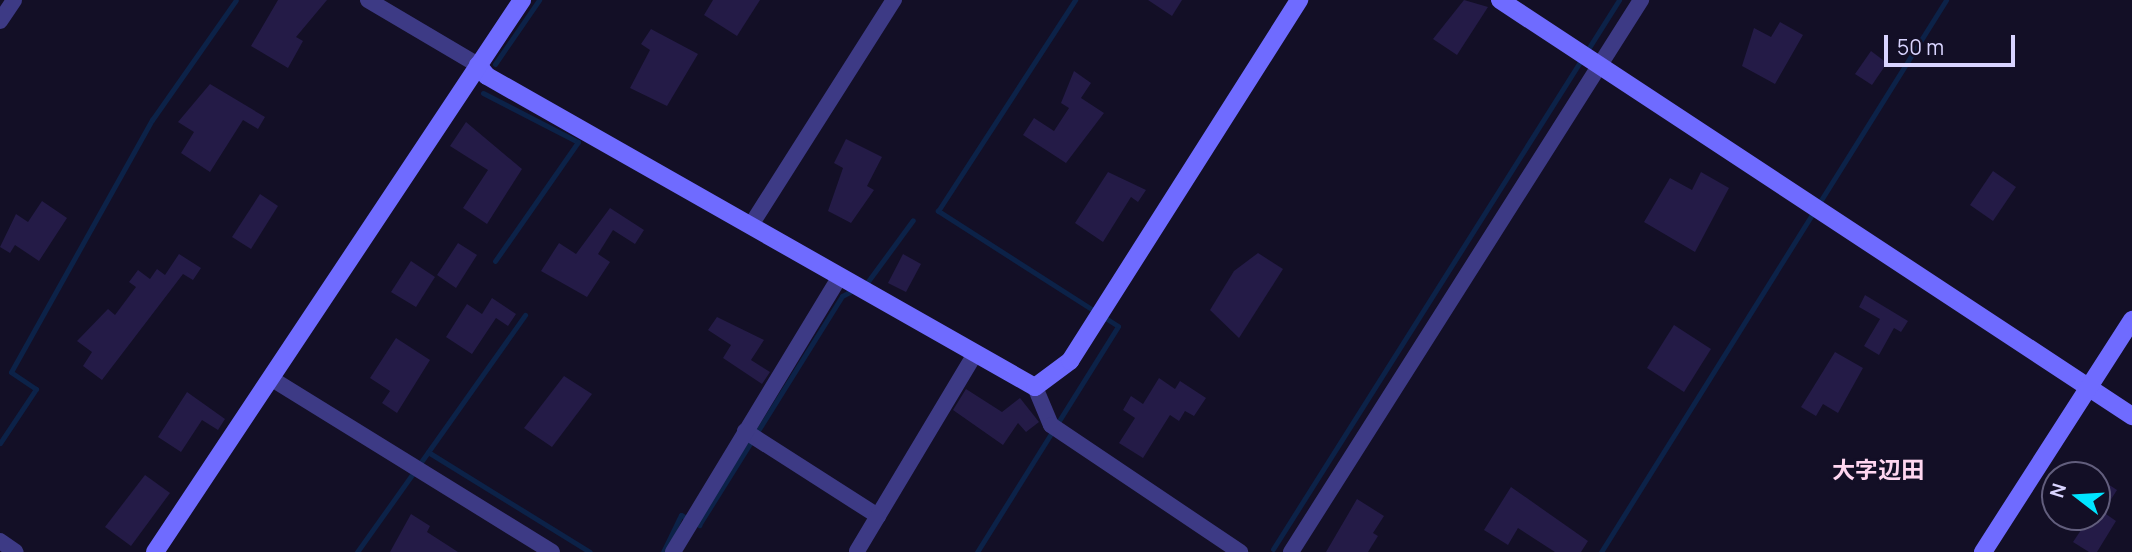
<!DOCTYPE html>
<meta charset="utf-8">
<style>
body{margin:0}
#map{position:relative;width:2132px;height:552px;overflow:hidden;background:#130f26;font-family:Manrope,"Noto Sans JP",sans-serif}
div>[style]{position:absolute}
.stream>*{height:5px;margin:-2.5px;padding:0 2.5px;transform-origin:2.5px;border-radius:2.5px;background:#0c2248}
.building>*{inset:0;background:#241b47}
.street>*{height:16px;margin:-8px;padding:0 8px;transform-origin:8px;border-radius:8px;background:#3d3a85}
.secondary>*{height:18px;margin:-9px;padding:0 9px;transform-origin:9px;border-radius:9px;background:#6f6bff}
span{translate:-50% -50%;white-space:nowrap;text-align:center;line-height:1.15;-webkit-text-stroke:5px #130f26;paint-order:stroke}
.quarter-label{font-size:23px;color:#ffd6f0;font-weight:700}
.north{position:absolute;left:2041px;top:461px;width:70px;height:70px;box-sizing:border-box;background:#130f26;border:2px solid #625e7d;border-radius:50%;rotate:287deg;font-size:19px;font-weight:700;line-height:28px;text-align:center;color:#d9d4ff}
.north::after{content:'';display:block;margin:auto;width:24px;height:32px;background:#00e5ff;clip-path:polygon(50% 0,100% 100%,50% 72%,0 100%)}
.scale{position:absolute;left:1884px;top:35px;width:131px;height:32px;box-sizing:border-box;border:4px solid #d9d4ff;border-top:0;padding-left:9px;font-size:21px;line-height:24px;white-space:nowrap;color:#d9d4ff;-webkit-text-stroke:5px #130f26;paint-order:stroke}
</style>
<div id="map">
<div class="stream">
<i style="left:495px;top:64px;width:78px;rotate:-55.5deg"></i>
<i style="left:483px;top:93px;width:107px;rotate:27.3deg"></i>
<i style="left:578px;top:142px;width:145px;rotate:124.9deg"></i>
<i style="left:866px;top:284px;width:79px;rotate:-53.7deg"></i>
<i style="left:0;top:443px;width:65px;rotate:-56.3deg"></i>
<i style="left:36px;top:389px;width:30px;rotate:-146deg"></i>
<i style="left:11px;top:372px;width:289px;rotate:-60.8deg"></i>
<i style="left:152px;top:120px;width:146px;rotate:-55deg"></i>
<i style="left:428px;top:452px;width:168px;rotate:-54.7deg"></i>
<i style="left:1273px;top:549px;width:649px;rotate:-57.78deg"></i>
<i style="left:357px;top:552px;width:123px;rotate:-54.6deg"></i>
<i style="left:428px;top:452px;width:190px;rotate:31.7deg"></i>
<i style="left:663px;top:552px;width:41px;rotate:-64.1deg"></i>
<i style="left:681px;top:515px;width:21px;rotate:29deg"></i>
<i style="left:699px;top:525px;width:270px;rotate:-58deg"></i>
<i style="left:842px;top:296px;width:13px;rotate:-27deg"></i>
<i style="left:977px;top:552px;width:266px;rotate:-58deg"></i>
<i style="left:1118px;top:326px;width:214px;rotate:-147.4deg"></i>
<i style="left:938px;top:211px;width:252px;rotate:-57deg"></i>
<i style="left:1601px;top:552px;width:651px;rotate:-57.99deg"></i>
</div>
<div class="building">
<i style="clip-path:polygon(278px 0,327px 0,296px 37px,303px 41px,288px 68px,251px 46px)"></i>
<i style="clip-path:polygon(713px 0,760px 0,737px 36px,704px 15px)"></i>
<i style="clip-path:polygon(1148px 0,1182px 0,1172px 16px)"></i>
<i style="clip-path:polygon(1464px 0,1488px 7px,1457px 55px,1433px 39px)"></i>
<i style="clip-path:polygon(1780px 22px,1803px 35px,1775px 84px,1742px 66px,1754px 28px,1771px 37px)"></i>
<i style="clip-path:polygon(651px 29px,698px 54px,667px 106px,630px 88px,650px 50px,641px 44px)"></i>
<i style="clip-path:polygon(1871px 51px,1887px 63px,1872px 85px,1855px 74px)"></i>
<i style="clip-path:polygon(1074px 71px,1091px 83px,1081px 98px,1104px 113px,1066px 163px,1023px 135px,1034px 118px,1054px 131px,1069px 108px,1061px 103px)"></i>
<i style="clip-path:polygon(210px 84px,265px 117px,258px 129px,243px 120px,210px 172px,181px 153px,194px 132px,178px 122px)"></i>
<i style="clip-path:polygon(466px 122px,522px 169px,487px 224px,463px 208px,488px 170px,450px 146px)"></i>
<i style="clip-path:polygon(846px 139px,882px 157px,867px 186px,874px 190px,851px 223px,828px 211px,843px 168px,834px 163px)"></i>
<i style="clip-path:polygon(1993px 171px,2016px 187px,1993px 221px,1970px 205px)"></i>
<i style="clip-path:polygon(1108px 172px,1146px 190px,1138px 202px,1131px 197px,1103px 242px,1075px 223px)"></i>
<i style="clip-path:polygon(1701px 172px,1729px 188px,1695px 252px,1644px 222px,1670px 178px,1692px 190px)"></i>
<i style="clip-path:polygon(260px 194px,278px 206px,251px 249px,232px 237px)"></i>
<i style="clip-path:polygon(42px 201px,67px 218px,39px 261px,15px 245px,10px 253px,0 247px,16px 214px,28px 222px)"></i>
<i style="clip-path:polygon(610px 208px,644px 230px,635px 244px,613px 230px,598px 254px,610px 262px,587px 297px,541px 271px,559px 243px,576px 254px)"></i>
<i style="clip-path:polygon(458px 243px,477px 255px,456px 288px,437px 275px)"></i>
<i style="clip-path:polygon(1258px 253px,1283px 269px,1239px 338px,1210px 310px,1234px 271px)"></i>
<i style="clip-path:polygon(179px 254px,201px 268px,193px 280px,183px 274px,102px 380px,83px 366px,92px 352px,77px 341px,108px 309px,115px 315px,136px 287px,129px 282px,138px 270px,150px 279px,157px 269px,165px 275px)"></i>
<i style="clip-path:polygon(903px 254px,921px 264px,906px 292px,888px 283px)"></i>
<i style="clip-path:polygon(411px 261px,435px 277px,416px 307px,391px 292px)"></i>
<i style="clip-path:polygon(1865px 295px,1908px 321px,1901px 332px,1894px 328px,1879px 355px,1864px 346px,1880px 319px,1859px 307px)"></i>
<i style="clip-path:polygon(492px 298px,516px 314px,508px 326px,496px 318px,472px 354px,446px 337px,467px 304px,482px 314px)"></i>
<i style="clip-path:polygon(717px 317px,764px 340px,751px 360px,770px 372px,762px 384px,723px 358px,731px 345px,708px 330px)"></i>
<i style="clip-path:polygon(1674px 325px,1711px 349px,1684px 392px,1647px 368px)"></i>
<i style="clip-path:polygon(396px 338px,430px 360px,397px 413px,382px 403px,390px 391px,370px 378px)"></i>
<i style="clip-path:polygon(1835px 352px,1863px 368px,1838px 413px,1823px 404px,1816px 416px,1801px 407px)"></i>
<i style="clip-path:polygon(564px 376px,592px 394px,552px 447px,524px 428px)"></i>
<i style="clip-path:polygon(1159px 378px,1175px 389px,1180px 381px,1206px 398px,1194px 416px,1185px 411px,1179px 421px,1170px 415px,1143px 458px,1119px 443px,1135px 418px,1123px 410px,1131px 396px,1143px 404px)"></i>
<i style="clip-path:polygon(966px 389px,1002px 412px,1020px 398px,1039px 422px,1026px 432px,1018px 423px,1003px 445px,953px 410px)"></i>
<i style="clip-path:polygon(187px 392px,225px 419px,218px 430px,202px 420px,181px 452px,158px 437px)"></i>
<i style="clip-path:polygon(145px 475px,170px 493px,131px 546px,105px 527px)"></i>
<i style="clip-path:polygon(2097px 477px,2117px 490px,2103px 512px,2116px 521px,2097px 552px,2089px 552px,2073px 542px,2081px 530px,2074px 526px,2080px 517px,2097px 517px)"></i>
<i style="clip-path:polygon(1511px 487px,1588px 541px,1581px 552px,1555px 552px,1518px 528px,1508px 545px,1484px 530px)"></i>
<i style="clip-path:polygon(1357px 499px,1384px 516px,1373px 533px,1378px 536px,1368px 552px,1326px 552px)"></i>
<i style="clip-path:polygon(411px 514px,430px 526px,427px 532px,458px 552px,390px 552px)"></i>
</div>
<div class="street">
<i style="left:368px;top:0;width:128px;rotate:30.6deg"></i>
<i style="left:0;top:21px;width:25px;rotate:-56deg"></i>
<i style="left:751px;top:225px;width:267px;rotate:-57.6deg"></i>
<i style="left:272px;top:379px;width:329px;rotate:31.7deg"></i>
<i style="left:1035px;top:387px;width:41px;rotate:67.2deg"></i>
<i style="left:1051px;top:425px;width:228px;rotate:33.9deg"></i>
<i style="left:745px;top:431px;width:158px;rotate:32.6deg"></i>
<i style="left:0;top:541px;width:19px;rotate:35deg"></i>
<i style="left:857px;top:551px;width:226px;rotate:-59.1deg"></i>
<i style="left:673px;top:552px;width:320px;rotate:-58.8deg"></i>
<i style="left:1291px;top:552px;width:654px;rotate:-57.62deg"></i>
</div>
<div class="secondary">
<i style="left:1500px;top:0;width:757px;rotate:33.35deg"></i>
<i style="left:478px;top:65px;width:14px;rotate:51deg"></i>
<i style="left:487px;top:76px;width:630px;rotate:29.58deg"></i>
<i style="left:1035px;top:387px;width:44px;rotate:-36.6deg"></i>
<i style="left:1070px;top:361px;width:428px;rotate:-57.6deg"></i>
<i style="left:155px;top:552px;width:663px;rotate:-56.38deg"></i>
<i style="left:1983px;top:552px;width:276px;rotate:-57.3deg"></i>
</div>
<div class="quarter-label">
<span style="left:1878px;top:469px">大字辺田</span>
</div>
<div class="north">N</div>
<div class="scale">50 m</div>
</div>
